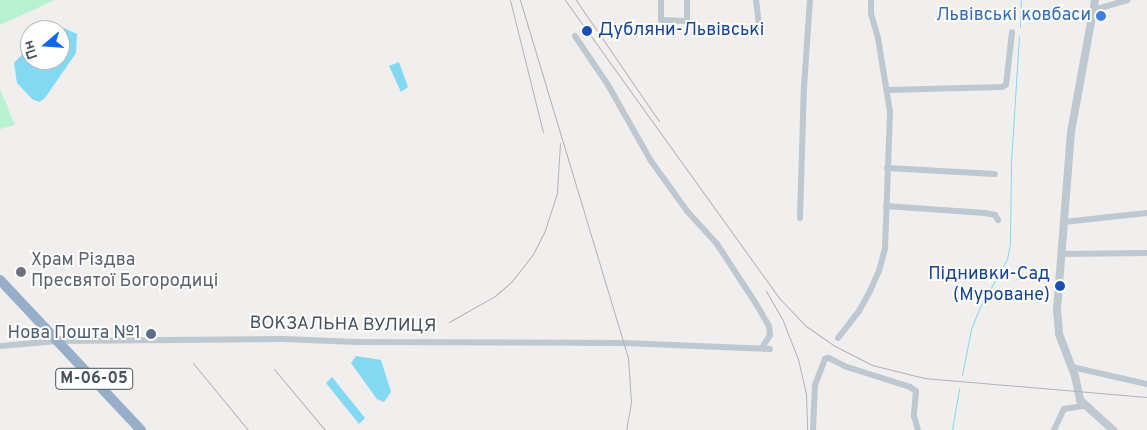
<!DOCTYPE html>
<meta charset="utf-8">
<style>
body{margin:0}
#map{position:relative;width:1147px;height:430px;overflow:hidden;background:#f1eeee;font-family:Overpass,sans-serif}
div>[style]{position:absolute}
.green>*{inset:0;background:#b9f2d0}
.water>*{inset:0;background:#83d8f2}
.stream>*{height:1px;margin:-0.5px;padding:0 0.5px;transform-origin:0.5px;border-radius:0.5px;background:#83d8f2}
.minor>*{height:6px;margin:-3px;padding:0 3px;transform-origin:3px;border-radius:3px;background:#bdc8d1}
.tertiary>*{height:8px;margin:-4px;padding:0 4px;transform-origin:4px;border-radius:4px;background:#bdc8d1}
.trunk>*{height:10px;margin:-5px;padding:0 5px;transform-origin:5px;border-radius:5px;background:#96aec8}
.rail>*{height:1px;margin:-0.5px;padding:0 0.5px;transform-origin:0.5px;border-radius:0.5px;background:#b0b3b9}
.dots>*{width:14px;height:14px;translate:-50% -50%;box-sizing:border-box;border:2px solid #fff;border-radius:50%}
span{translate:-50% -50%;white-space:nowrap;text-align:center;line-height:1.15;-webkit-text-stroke:4px #fff;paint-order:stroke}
.shield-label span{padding:1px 4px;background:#fff;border:1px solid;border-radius:4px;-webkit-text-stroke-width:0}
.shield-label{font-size:16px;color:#45515d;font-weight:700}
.shop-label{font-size:18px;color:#366cbe}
.right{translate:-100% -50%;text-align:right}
.transit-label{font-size:18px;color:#164399}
.left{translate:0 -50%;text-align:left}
.worship-label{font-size:18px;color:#5b616d}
.street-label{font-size:18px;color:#45515d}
.service-label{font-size:18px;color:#4e5e75}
.north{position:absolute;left:20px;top:20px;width:50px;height:50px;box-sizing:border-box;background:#fff;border:1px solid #b5b9be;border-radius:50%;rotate:252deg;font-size:14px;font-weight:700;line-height:20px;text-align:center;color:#45515d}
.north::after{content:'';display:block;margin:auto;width:18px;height:22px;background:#0c68ec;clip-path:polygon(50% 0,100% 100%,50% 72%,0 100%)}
</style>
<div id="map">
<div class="green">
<i style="clip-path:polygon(0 0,55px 0,0 25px)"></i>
<i style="clip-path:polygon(0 89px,15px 125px,0 129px)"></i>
</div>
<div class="water">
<i style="clip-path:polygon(55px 24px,77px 34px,76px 53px,45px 98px,39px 102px,32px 99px,17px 83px,14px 63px,30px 46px,30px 60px,60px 60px,60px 30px,47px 30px)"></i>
<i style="clip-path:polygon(399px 62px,408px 87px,401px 92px,389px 66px)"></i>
<i style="clip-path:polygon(356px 356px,381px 360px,391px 392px,384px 402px,377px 399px,351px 363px)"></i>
<i style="clip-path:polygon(332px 377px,365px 418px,359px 424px,326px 383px)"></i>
</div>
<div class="stream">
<i style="left:1020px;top:27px;width:27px;rotate:-88deg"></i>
<i style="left:962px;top:375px;width:47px;rotate:-78.9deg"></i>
<i style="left:971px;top:329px;width:22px;rotate:-68deg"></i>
<i style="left:979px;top:309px;width:57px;rotate:-60.8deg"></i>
<i style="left:1007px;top:259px;width:15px;rotate:-79deg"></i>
<i style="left:1010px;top:244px;width:83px;rotate:-89.3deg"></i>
<i style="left:1011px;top:161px;width:125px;rotate:-86.3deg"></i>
<i style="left:952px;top:430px;width:42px;rotate:-80.3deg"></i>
</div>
<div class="minor">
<i style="left:661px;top:0;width:20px;rotate:90deg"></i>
<i style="left:661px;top:20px;width:26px;rotate:2deg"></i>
<i style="left:687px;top:21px;width:21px;rotate:-90deg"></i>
<i style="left:756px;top:0;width:32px;rotate:83deg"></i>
<i style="left:1093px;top:10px;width:36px;rotate:-16deg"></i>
<i style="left:575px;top:36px;width:59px;rotate:56deg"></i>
<i style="left:608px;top:85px;width:87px;rotate:60.5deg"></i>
<i style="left:651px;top:161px;width:62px;rotate:54.2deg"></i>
<i style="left:687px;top:211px;width:45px;rotate:47.7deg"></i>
<i style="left:717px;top:244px;width:69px;rotate:56.8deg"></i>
<i style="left:755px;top:302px;width:28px;rotate:60deg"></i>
<i style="left:769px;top:326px;width:9px;rotate:84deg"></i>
<i style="left:770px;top:335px;width:15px;rotate:122deg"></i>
<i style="left:887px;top:90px;width:115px;rotate:-1.5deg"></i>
<i style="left:1002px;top:87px;width:4px;rotate:-27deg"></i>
<i style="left:1006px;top:85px;width:53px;rotate:-83.5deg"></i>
<i style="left:887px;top:168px;width:108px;rotate:3.2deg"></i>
<i style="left:886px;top:206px;width:99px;rotate:4deg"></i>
<i style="left:985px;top:213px;width:10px;rotate:11deg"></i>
<i style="left:995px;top:215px;width:6px;rotate:59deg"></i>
<i style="left:800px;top:218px;width:131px;rotate:-88.3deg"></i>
<i style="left:804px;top:87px;width:87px;rotate:-86.1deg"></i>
<i style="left:1064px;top:222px;width:83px;rotate:-6.2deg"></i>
<i style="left:1061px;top:254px;width:86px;rotate:-0.7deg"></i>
<i style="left:838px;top:338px;width:34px;rotate:-52deg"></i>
<i style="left:859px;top:311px;width:23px;rotate:-61deg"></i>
<i style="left:870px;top:291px;width:22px;rotate:-66deg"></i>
<i style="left:879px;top:271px;width:23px;rotate:-75deg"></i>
<i style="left:885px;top:249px;width:137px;rotate:-87.9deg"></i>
<i style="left:890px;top:112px;width:75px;rotate:-99.2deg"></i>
<i style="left:878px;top:38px;width:26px;rotate:-106deg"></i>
<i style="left:871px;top:13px;width:13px;rotate:-90deg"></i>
<i style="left:0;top:346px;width:58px;rotate:-4.9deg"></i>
<i style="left:58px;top:341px;width:225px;rotate:-0.5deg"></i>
<i style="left:283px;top:339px;width:73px;rotate:2.4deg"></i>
<i style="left:356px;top:342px;width:268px;rotate:0.2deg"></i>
<i style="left:624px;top:343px;width:146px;rotate:2.4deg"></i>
<i style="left:1072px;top:367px;width:77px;rotate:12.8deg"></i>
<i style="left:813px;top:430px;width:45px;rotate:-87.5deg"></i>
<i style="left:815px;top:385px;width:28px;rotate:-69deg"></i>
<i style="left:825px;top:359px;width:4px;rotate:-14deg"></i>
<i style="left:829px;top:358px;width:20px;rotate:27deg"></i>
<i style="left:847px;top:367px;width:66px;rotate:17.6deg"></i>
<i style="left:910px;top:387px;width:7px;rotate:34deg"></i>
<i style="left:916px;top:391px;width:25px;rotate:95deg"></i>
<i style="left:914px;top:416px;width:15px;rotate:74deg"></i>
<i style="left:1054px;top:430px;width:23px;rotate:-65deg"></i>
<i style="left:1064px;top:409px;width:19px;rotate:-9deg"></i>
</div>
<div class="tertiary">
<i style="left:1095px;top:0;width:134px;rotate:100.3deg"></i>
<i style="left:1071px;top:132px;width:179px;rotate:94.5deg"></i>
<i style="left:1057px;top:310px;width:24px;rotate:85deg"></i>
<i style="left:1059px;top:334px;width:45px;rotate:69.1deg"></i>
<i style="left:1075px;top:376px;width:25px;rotate:78deg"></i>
<i style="left:1080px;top:400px;width:45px;rotate:42.3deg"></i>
</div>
<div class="trunk">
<i style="left:0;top:280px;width:206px;rotate:46.8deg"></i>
</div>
<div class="rail">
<i style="left:510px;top:0;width:136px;rotate:76deg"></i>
<i style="left:520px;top:0;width:374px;rotate:73.2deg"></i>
<i style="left:628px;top:358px;width:44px;rotate:86.1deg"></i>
<i style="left:631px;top:402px;width:28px;rotate:100deg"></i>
<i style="left:565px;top:0;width:367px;rotate:54.3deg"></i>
<i style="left:779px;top:298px;width:39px;rotate:46deg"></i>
<i style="left:806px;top:326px;width:33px;rotate:35deg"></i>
<i style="left:833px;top:345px;width:44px;rotate:27.1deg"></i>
<i style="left:872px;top:365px;width:54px;rotate:14deg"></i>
<i style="left:924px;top:378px;width:224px;rotate:4.9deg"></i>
<i style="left:576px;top:0;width:147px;rotate:55.6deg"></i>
<i style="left:766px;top:291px;width:34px;rotate:60deg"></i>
<i style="left:783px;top:321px;width:41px;rotate:68.5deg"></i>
<i style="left:798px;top:359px;width:37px;rotate:77deg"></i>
<i style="left:806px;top:395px;width:35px;rotate:88deg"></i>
<i style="left:449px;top:322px;width:53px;rotate:-29.5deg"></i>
<i style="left:495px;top:296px;width:23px;rotate:-41deg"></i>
<i style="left:512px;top:281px;width:34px;rotate:-52deg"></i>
<i style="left:533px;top:254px;width:27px;rotate:-63deg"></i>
<i style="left:545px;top:230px;width:40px;rotate:-72deg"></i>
<i style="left:557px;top:192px;width:49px;rotate:-86.5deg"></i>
<i style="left:193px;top:363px;width:87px;rotate:50.6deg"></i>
<i style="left:274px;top:369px;width:80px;rotate:50.1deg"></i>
</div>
<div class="dots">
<i style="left:1101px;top:16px;background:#3f7fe0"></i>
<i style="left:587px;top:31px;background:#1a4fb4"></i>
<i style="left:21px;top:272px;background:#6b7280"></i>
<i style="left:1060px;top:286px;background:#1a4fb4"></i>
<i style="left:151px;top:334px;background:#5c6f8a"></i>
</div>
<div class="shield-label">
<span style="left:94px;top:379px">М-06-05</span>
</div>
<div class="shop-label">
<span class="right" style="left:1091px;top:16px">Львівські ковбаси</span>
</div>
<div class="transit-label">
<span class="left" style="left:598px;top:31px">Дубляни-Львівські</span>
<span class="right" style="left:1050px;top:286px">Піднивки-Сад<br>(Муроване)</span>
</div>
<div class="worship-label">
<span class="left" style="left:31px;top:272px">Храм Різдва<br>Пресвятої Богородиці</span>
</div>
<div class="street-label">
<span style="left:343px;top:326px;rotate:1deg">ВОКЗАЛЬНА ВУЛИЦЯ</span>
</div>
<div class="service-label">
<span class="right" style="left:141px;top:334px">Нова Пошта №1</span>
</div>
<div class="north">Пн</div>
</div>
